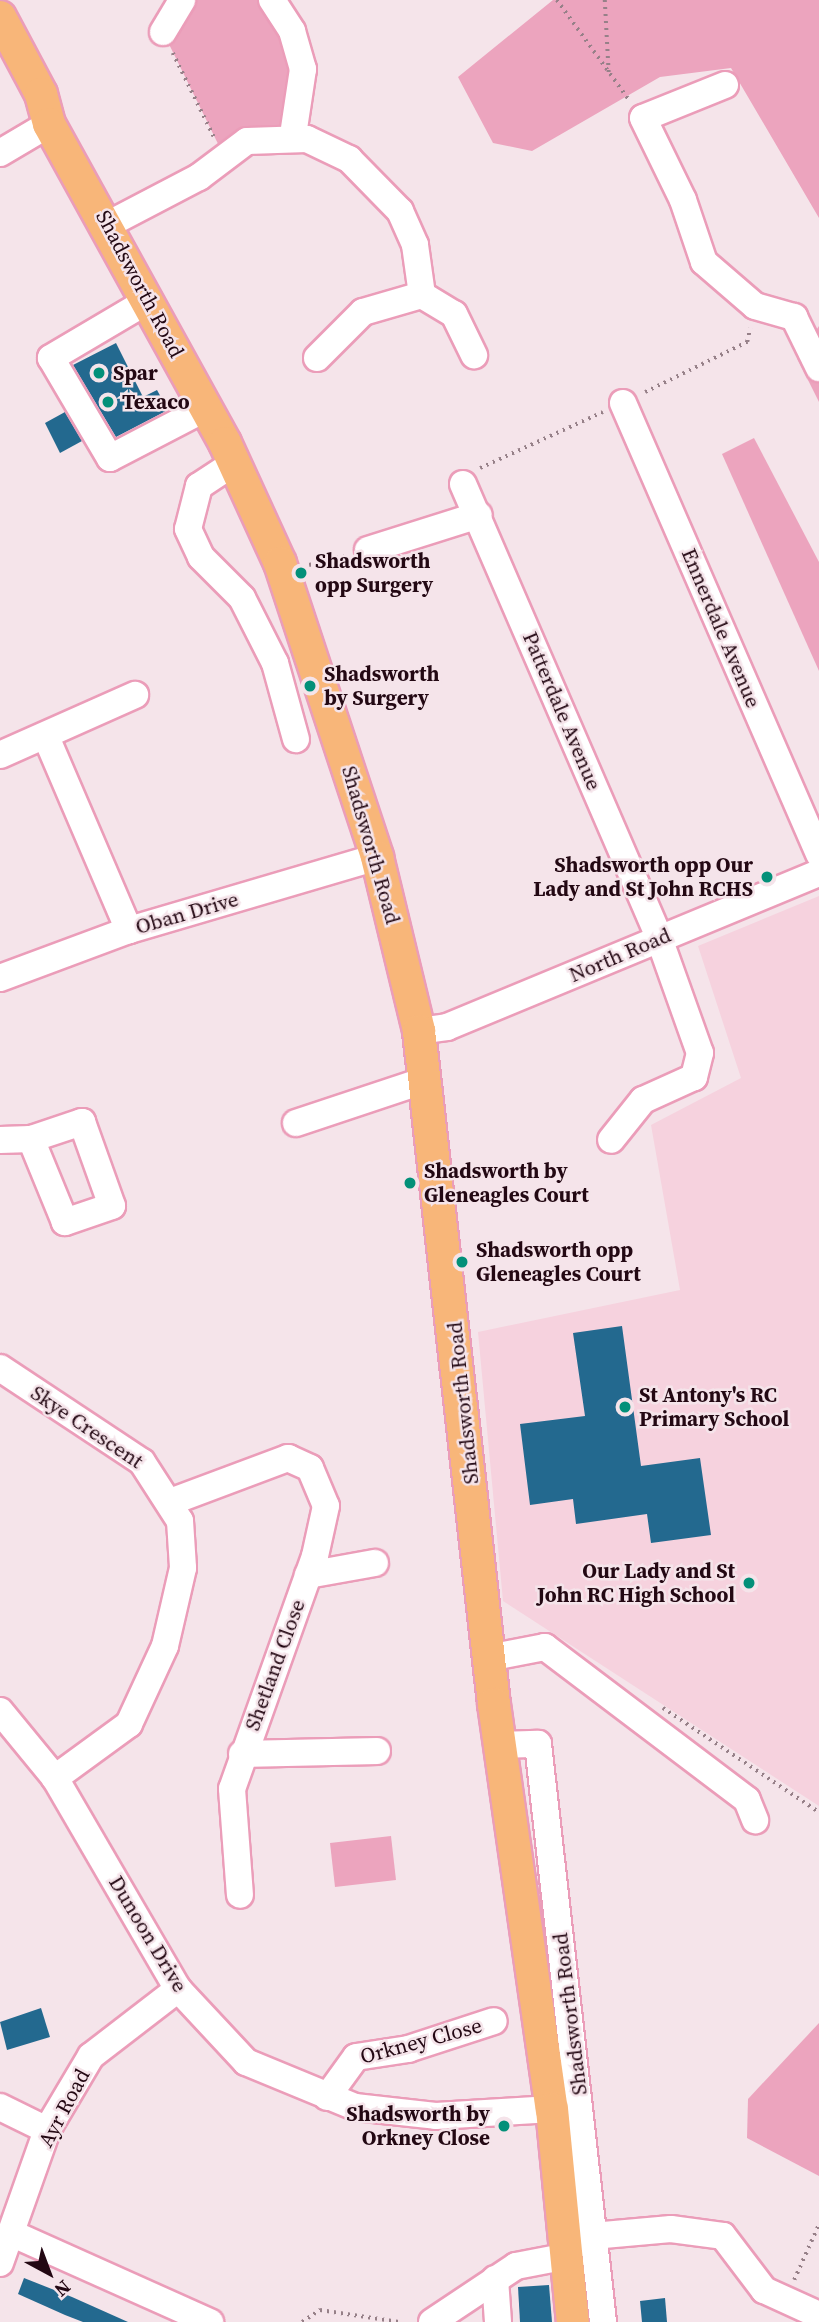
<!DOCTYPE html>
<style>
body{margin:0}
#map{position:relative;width:819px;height:2322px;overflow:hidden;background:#f5e4ea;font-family:"Source Serif 4",serif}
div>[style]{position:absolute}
.built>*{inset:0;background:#f6d2de}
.green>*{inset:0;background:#eca4be}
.building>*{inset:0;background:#23698f}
.path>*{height:3.5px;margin-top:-1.75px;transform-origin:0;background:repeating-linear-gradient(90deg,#968088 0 2px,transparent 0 7px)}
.roads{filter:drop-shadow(2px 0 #eb9db9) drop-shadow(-2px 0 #eb9db9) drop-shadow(0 2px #eb9db9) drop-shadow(0 -2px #eb9db9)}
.minor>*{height:26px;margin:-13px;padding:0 13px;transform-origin:13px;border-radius:13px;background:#fff}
.major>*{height:32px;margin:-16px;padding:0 16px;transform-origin:16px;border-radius:16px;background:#f8b679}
.dots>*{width:19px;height:19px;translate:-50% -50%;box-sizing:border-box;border:4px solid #f5e4ea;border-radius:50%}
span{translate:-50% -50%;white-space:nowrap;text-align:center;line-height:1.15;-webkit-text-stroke:5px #f5e4ea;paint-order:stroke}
.street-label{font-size:21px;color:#230813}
.poi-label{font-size:21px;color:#230813;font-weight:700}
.left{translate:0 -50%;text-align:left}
.right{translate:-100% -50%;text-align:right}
.north{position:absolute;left:14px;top:2238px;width:70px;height:70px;-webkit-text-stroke:5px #f5e4ea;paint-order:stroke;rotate:139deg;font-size:19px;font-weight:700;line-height:28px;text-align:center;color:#230813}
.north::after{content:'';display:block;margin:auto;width:24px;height:32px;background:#230813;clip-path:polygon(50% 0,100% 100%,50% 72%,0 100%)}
</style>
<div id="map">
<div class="built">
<i style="clip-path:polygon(819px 896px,819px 1806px,503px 1601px,478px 1332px,680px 1290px,651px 1125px,741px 1078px,698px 946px)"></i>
</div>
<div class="green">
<i style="clip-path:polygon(182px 0,272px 0,288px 23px,293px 135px,225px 158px,163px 32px)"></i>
<i style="clip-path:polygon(553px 0,819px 0,819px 218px,731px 68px,660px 77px,532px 151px,493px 143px,458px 77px)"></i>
<i style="clip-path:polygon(819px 326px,819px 402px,797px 358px)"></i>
<i style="clip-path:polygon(754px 438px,819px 562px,819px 671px,722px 454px)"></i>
<i style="clip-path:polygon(391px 1836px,396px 1880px,335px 1887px,330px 1843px)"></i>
<i style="clip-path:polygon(819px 2023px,819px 2176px,747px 2138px,748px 2099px)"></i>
</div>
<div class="building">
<i style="clip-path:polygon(116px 343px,143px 397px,157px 390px,168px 410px,116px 437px,73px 365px)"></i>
<i style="clip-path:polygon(65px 412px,82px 441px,60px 453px,45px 423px)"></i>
<i style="clip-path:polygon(622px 1326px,641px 1466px,700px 1458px,711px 1535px,651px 1543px,647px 1514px,576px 1524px,573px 1499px,530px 1505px,520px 1424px,585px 1416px,573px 1333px)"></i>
<i style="clip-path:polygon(41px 2008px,50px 2037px,7px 2050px,0 2022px)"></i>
<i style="clip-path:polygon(24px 2278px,72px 2297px,128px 2322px,83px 2322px,65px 2315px,18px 2294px)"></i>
<i style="clip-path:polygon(549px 2285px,552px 2322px,520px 2322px,518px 2287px)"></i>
<i style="clip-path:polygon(665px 2298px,667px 2322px,642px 2322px,640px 2301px)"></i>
</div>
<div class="path">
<i style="left:557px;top:0;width:123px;rotate:54.2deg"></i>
<i style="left:605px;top:0;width:74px;rotate:86.9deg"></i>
<i style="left:173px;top:53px;width:93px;rotate:64deg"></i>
<i style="left:645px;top:392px;width:114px;rotate:-26.1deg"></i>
<i style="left:747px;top:342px;width:14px;rotate:-78deg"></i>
<i style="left:480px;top:468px;width:135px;rotate:-24.5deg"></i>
<i style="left:309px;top:565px;width:38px;rotate:-14deg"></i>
<i style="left:663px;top:1708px;width:187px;rotate:33.7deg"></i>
<i style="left:794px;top:2280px;width:61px;rotate:-65.9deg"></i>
<i style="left:302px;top:2322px;width:22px;rotate:-34deg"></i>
<i style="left:320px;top:2310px;width:80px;rotate:8.6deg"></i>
</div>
<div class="roads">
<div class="minor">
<i style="left:272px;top:0;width:37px;rotate:57deg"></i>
<i style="left:292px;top:31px;width:40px;rotate:74deg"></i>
<i style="left:303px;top:69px;width:67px;rotate:98.6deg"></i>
<i style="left:163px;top:32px;width:37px;rotate:-59deg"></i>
<i style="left:725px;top:85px;width:88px;rotate:158.1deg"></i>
<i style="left:643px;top:118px;width:91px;rotate:64deg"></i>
<i style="left:683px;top:200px;width:65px;rotate:71.3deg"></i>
<i style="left:704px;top:262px;width:67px;rotate:40.8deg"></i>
<i style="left:755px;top:306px;width:41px;rotate:15.8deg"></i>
<i style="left:794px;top:317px;width:57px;rotate:63.9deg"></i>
<i style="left:0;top:153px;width:57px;rotate:-30.6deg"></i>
<i style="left:109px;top:224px;width:102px;rotate:-27.6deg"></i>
<i style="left:199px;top:177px;width:60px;rotate:-36.9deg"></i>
<i style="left:247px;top:141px;width:60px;rotate:-1.9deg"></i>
<i style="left:307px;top:139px;width:47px;rotate:25.5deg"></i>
<i style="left:349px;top:159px;width:73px;rotate:45.6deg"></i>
<i style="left:400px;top:211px;width:37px;rotate:66deg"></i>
<i style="left:415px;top:245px;width:50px;rotate:82deg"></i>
<i style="left:422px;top:295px;width:37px;rotate:31deg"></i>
<i style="left:454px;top:314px;width:46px;rotate:64deg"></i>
<i style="left:149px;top:300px;width:114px;rotate:149.4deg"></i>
<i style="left:51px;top:358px;width:116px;rotate:59.5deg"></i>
<i style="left:110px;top:458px;width:108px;rotate:-27.5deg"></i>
<i style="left:317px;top:358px;width:65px;rotate:-45deg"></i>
<i style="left:363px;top:312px;width:61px;rotate:-16.1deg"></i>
<i style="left:623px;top:403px;width:492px;rotate:66.5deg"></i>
<i style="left:234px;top:463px;width:42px;rotate:146.7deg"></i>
<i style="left:199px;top:486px;width:44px;rotate:104.3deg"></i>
<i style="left:188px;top:529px;width:31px;rotate:65deg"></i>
<i style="left:201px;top:557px;width:58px;rotate:45deg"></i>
<i style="left:242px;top:598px;width:73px;rotate:63.1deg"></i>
<i style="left:275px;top:663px;width:79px;rotate:74.6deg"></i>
<i style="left:463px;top:484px;width:495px;rotate:66.6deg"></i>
<i style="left:659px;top:938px;width:122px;rotate:70.4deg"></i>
<i style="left:700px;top:1053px;width:25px;rotate:104deg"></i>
<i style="left:694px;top:1077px;width:56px;rotate:155.7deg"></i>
<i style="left:643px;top:1100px;width:51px;rotate:128.7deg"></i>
<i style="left:368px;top:550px;width:116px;rotate:-17.5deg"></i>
<i style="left:47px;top:739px;width:208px;rotate:66.8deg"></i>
<i style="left:0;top:755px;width:148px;rotate:-24deg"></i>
<i style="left:0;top:978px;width:138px;rotate:-20.4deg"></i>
<i style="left:129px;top:930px;width:259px;rotate:-16.4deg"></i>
<i style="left:419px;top:1031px;width:28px;rotate:-8deg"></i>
<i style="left:447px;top:1027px;width:403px;rotate:-22.5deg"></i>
<i style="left:296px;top:1123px;width:136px;rotate:-18.4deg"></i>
<i style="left:0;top:1140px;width:31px;rotate:-2deg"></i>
<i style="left:31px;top:1139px;width:54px;rotate:-18.4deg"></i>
<i style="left:82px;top:1122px;width:89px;rotate:70.3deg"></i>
<i style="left:112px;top:1206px;width:50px;rotate:161.2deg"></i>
<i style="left:65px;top:1222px;width:90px;rotate:-112.3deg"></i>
<i style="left:0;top:1368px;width:170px;rotate:33.5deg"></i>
<i style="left:142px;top:1462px;width:70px;rotate:57.2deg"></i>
<i style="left:180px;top:1521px;width:47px;rotate:86.3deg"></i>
<i style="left:183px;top:1568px;width:80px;rotate:103deg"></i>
<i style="left:165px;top:1646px;width:86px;rotate:114.8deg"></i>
<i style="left:129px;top:1724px;width:92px;rotate:143.9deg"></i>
<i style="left:173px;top:1501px;width:123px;rotate:-20.5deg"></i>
<i style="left:288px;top:1458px;width:24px;rotate:24deg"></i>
<i style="left:310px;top:1468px;width:41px;rotate:67.2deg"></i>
<i style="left:326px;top:1506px;width:51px;rotate:102.4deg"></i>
<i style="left:315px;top:1556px;width:247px;rotate:109.6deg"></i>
<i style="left:232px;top:1789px;width:106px;rotate:85.7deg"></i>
<i style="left:308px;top:1575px;width:68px;rotate:-10.2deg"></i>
<i style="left:488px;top:1658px;width:58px;rotate:-10.9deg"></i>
<i style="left:545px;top:1647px;width:253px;rotate:37.1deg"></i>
<i style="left:747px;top:1800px;width:22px;rotate:68deg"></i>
<i style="left:0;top:1711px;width:87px;rotate:50.6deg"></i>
<i style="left:55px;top:1778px;width:244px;rotate:59.8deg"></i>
<i style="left:178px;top:1989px;width:100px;rotate:47deg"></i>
<i style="left:246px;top:2062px;width:118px;rotate:22.4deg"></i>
<i style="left:355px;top:2107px;width:81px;rotate:6.3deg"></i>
<i style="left:436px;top:2116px;width:116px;rotate:-3.5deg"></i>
<i style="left:500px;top:1745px;width:38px;rotate:-2deg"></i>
<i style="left:538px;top:1744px;width:582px;rotate:83.58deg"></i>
<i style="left:242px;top:1754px;width:135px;rotate:-1.3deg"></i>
<i style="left:327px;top:2097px;width:49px;rotate:-54.1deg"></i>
<i style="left:356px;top:2057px;width:53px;rotate:-8.7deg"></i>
<i style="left:408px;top:2049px;width:90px;rotate:-18deg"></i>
<i style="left:0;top:2107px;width:52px;rotate:26.1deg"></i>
<i style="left:13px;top:2234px;width:216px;rotate:24.1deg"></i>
<i style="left:581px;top:2237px;width:90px;rotate:-5.1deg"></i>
<i style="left:671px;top:2229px;width:52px;rotate:7.7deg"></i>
<i style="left:723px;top:2236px;width:68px;rotate:52.8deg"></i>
<i style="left:764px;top:2290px;width:60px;rotate:24.4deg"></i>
<i style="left:0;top:2263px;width:141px;rotate:-70.5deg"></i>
<i style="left:47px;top:2130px;width:86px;rotate:-59.3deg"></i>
<i style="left:91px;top:2056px;width:110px;rotate:-37.6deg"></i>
<i style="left:495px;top:2279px;width:43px;rotate:86deg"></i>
<i style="left:432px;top:2322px;width:101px;rotate:-33.7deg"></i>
<i style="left:516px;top:2266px;width:53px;rotate:-10.9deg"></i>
</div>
<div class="major">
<i style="left:0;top:17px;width:87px;rotate:62deg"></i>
<i style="left:41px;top:94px;width:31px;rotate:75deg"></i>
<i style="left:49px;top:124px;width:364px;rotate:61.1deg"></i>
<i style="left:225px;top:443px;width:132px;rotate:65.4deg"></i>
<i style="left:280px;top:563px;width:310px;rotate:71.7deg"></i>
<i style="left:377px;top:857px;width:179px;rotate:76.4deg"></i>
<i style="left:419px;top:1031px;width:677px;rotate:83.64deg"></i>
<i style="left:494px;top:1704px;width:409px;rotate:81.9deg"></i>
<i style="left:552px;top:2109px;width:214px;rotate:84.4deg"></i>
</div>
</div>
<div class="dots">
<i style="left:99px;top:373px;background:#039079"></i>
<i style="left:108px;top:402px;background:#039079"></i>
<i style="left:301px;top:573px;background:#039079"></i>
<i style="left:310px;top:686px;background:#039079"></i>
<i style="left:767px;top:877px;background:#039079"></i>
<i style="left:410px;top:1183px;background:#039079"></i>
<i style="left:462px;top:1262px;background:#039079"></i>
<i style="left:625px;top:1407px;background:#039079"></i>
<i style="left:749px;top:1583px;background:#039079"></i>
<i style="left:504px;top:2126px;background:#039079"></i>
</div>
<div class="street-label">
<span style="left:140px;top:284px;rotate:62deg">Shadsworth Road</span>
<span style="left:721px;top:628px;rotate:67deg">Ennerdale Avenue</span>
<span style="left:562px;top:711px;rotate:67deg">Patterdale Avenue</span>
<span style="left:371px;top:845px;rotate:74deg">Shadsworth Road</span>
<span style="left:187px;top:913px;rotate:-16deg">Oban Drive</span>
<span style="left:620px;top:955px;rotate:-23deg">North Road</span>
<span style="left:463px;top:1403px;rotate:-96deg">Shadsworth Road</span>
<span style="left:87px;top:1427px;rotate:34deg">Skye Crescent</span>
<span style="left:275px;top:1665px;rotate:-70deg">Shetland Close</span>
<span style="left:148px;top:1934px;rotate:59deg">Dunoon Drive</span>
<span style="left:570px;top:2014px;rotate:-97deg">Shadsworth Road</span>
<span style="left:421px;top:2041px;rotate:-15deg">Orkney Close</span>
<span style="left:64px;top:2108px;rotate:-62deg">Ayr Road</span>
</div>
<div class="poi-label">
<span class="left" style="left:113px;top:373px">Spar</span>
<span class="left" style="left:122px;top:402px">Texaco</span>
<span class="left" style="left:315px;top:573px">Shadsworth<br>opp Surgery</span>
<span class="left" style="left:324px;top:686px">Shadsworth<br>by Surgery</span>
<span class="right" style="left:753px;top:877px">Shadsworth opp Our<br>Lady and St John RCHS</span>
<span class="left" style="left:424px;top:1183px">Shadsworth by<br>Gleneagles Court</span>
<span class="left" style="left:476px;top:1262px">Shadsworth opp<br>Gleneagles Court</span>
<span class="left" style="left:639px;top:1407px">St Antony's RC<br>Primary School</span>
<span class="right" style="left:735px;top:1583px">Our Lady and St<br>John RC High School</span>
<span class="right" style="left:490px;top:2126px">Shadsworth by<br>Orkney Close</span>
</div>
<div class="north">N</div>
</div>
